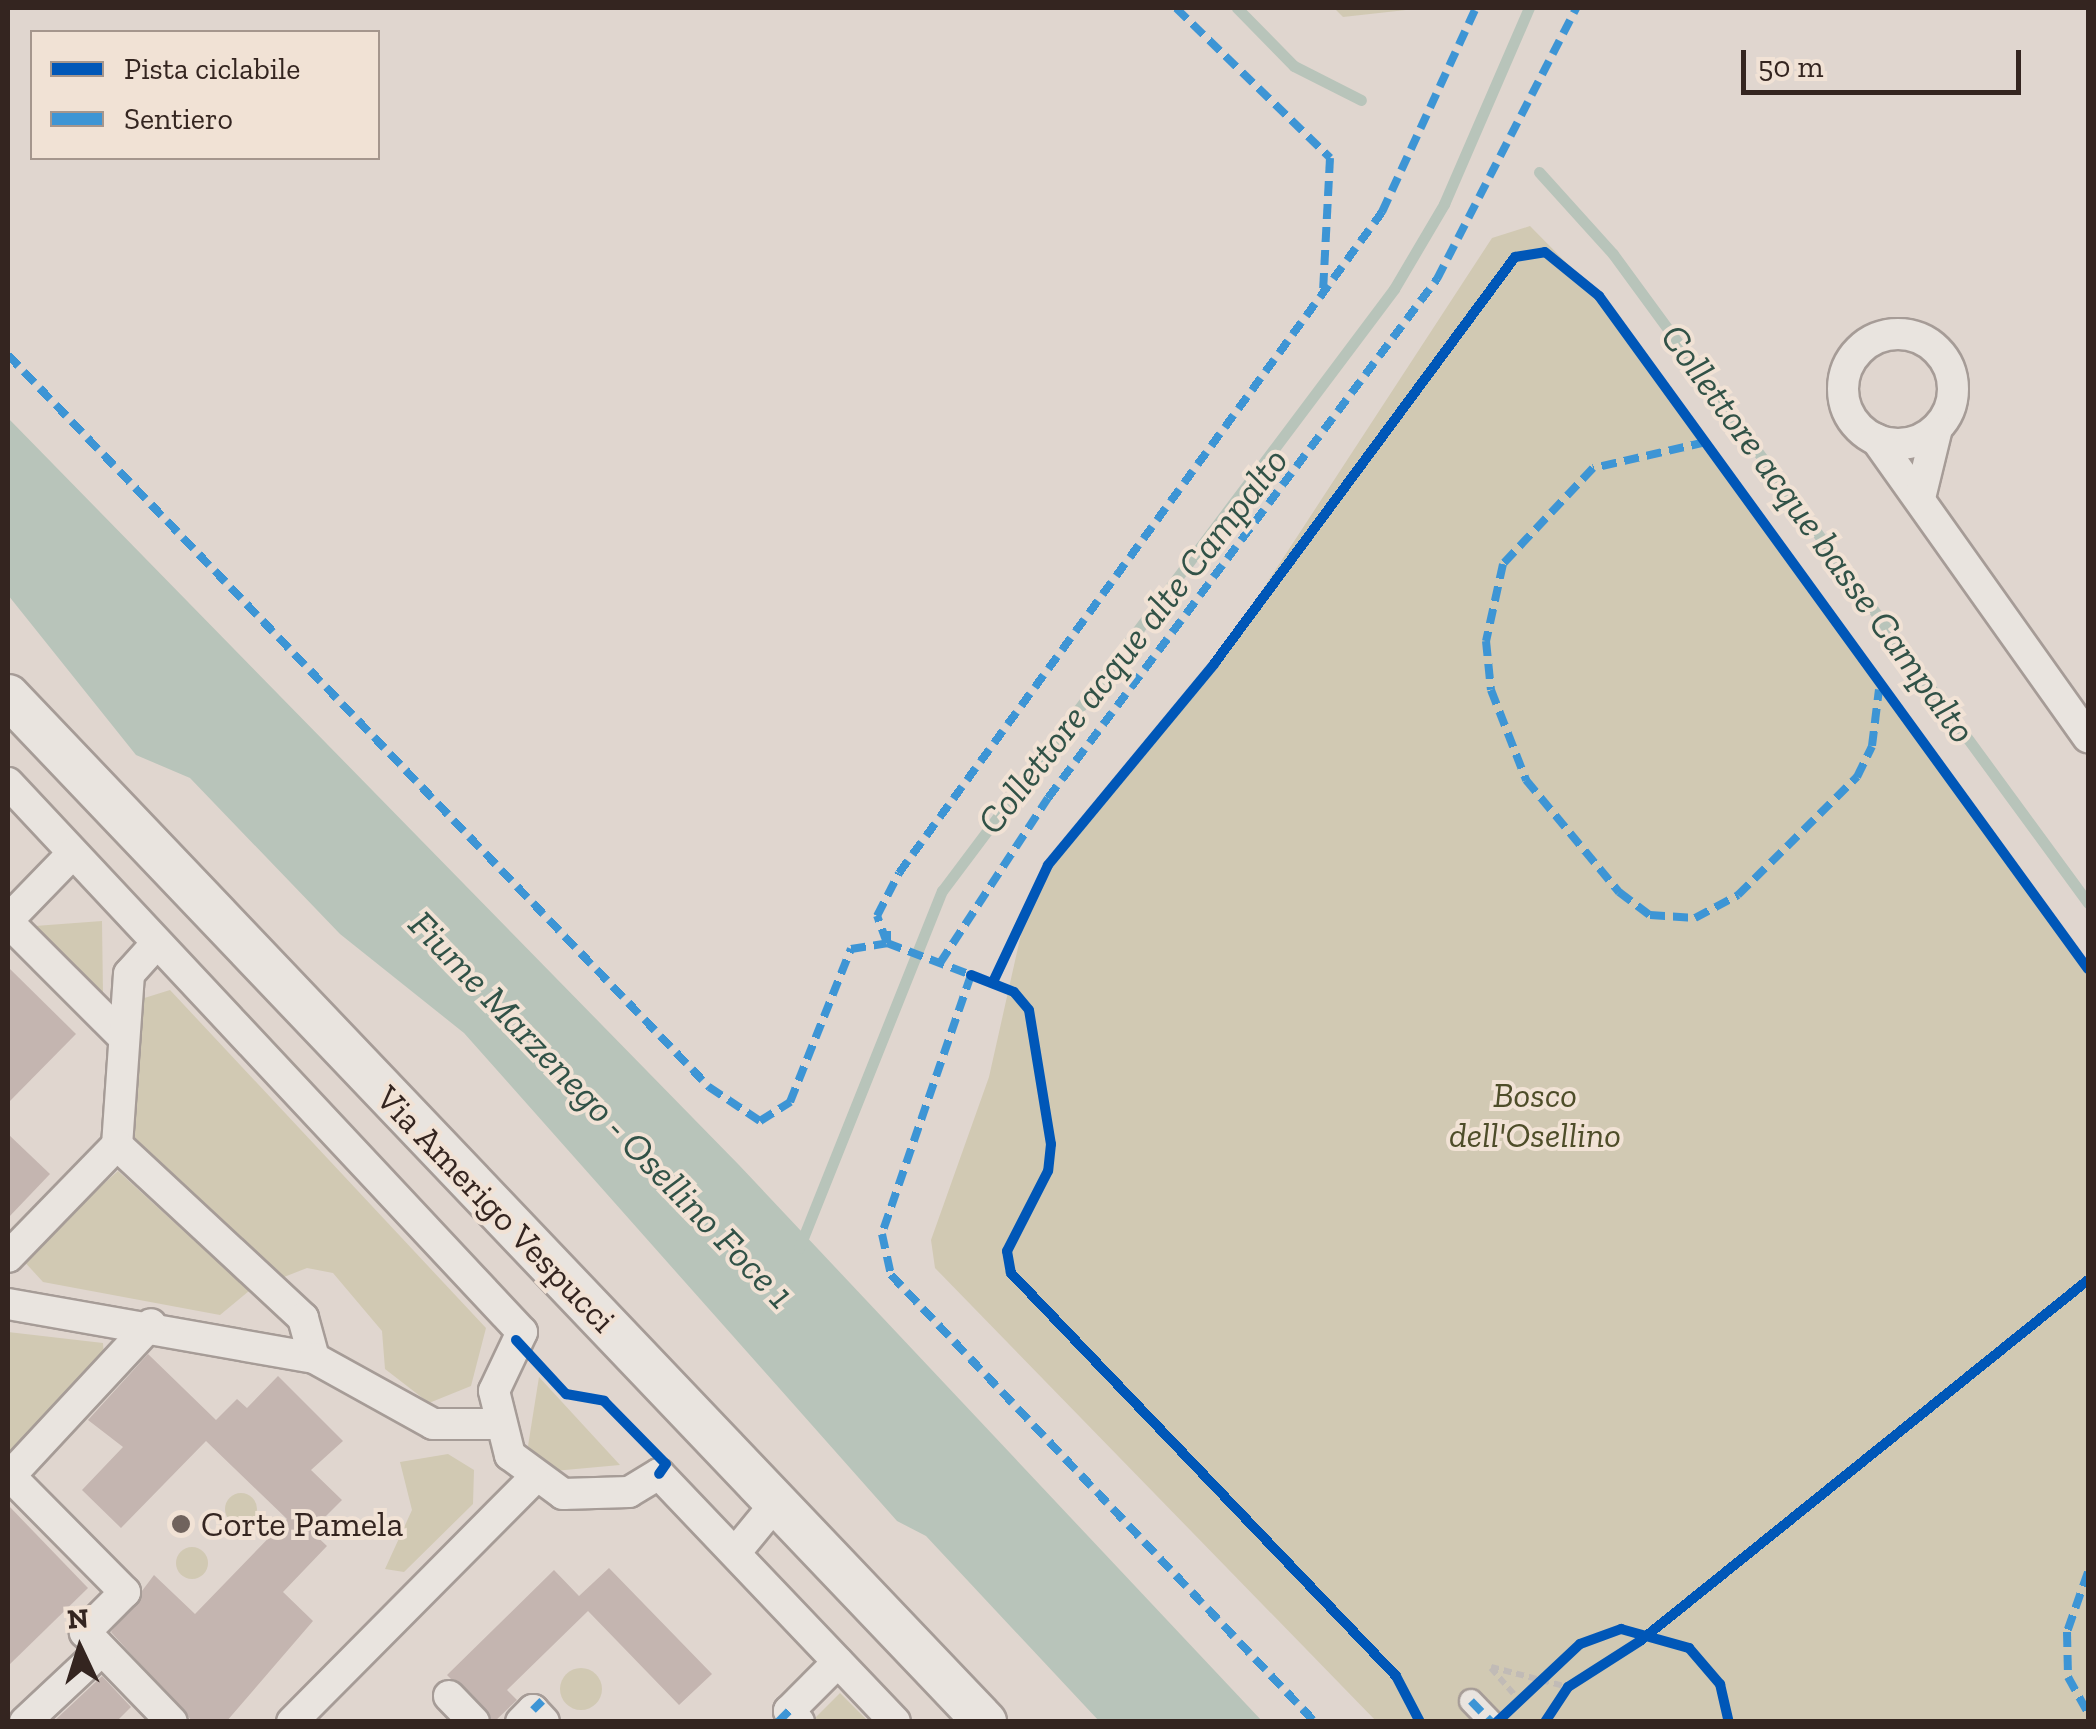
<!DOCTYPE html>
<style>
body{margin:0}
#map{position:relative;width:2096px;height:1729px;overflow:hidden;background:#e0d6cf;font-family:"Zilla Slab",serif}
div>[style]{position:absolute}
.green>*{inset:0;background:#d1c9b3}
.round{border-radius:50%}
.water>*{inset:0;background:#b8c4ba}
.stream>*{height:11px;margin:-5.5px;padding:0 5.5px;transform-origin:5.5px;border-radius:5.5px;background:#b8c4ba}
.building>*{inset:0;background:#c4b5b0}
.path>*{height:6px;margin-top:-3px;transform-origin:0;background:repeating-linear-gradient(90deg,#c1bbb6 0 8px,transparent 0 13px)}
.roads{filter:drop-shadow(2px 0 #a69c97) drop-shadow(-2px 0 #a69c97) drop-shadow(0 2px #a69c97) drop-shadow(0 -2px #a69c97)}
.pedestrian>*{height:22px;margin:-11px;padding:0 11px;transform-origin:11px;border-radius:11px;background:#e9e4df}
.minor>*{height:30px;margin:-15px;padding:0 15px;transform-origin:15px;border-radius:15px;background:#e9e4df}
.minor>.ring{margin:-15px;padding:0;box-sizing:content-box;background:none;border:30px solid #e9e4df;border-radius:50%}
.secondary>*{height:42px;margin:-21px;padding:0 21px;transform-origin:21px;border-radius:21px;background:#e9e4df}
.quiet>*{height:8px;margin-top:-4px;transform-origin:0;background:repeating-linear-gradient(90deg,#3d95d5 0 15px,transparent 0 23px)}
.cycleway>*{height:10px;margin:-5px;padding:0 5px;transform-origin:5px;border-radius:5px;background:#0057b8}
.dots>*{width:28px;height:28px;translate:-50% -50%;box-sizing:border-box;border:5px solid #f1e2d5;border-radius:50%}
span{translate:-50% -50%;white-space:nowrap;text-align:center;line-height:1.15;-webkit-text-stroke:8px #f1e2d5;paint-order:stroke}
.park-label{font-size:35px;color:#4e4d29;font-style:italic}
.street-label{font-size:35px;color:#342520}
.poi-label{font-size:35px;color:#342520}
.left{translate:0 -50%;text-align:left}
.water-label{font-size:38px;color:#315247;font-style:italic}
.frame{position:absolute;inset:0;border:10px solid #342520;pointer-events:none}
.legend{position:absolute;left:30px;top:30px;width:350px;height:130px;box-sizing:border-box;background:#f1e2d5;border:2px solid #a5968d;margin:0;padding:12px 18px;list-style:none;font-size:30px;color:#342520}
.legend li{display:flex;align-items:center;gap:20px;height:50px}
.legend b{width:50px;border:2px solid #a5968d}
.north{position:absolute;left:30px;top:1599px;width:100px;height:100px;-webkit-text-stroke:8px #f1e2d5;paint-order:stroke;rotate:356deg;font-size:28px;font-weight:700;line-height:40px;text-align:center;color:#342520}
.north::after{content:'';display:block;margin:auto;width:35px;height:45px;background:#342520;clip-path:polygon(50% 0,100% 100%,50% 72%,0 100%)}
.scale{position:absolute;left:1741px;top:50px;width:280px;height:45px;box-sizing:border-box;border:5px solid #342520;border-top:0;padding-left:12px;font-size:30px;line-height:35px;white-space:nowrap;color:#342520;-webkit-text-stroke:8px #f1e2d5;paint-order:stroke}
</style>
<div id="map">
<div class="green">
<i style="clip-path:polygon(1334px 8px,1424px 8px,1343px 17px)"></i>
<i style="clip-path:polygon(1530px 226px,1599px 296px,2088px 973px,2088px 1721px,1376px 1721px,935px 1268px,931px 1240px,989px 1077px,1030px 894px,1214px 664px,1492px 238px)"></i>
<i style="clip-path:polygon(102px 921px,103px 995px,35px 926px)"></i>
<i style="clip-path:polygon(170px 990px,486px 1328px,471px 1386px,429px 1403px,385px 1369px,382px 1331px,333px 1273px,307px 1268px,284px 1277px,134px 1137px,138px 1000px)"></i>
<i style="clip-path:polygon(118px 1171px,249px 1291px,220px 1315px,43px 1282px,21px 1258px)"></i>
<i style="clip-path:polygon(8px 1332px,103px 1343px,104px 1359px,8px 1454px)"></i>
<i style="clip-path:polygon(539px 1377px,620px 1465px,554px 1471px,528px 1446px)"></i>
<i style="clip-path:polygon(448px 1454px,474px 1470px,473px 1504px,404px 1572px,385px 1569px,412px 1510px,400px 1462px)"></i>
<i class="round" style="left:225px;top:1493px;width:32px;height:32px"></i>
<i class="round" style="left:176px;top:1547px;width:32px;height:32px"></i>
<i class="round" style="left:560px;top:1668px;width:42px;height:42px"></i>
<i style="clip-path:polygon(840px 1693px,868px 1721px,813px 1720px)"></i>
</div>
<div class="water">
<i style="clip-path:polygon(8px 418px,739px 1165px,1262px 1721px,1099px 1721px,926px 1536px,897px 1521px,464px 1033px,340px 934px,190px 778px,136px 755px,8px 595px)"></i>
</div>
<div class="stream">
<i style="left:1237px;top:8px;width:81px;rotate:45.5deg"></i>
<i style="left:1294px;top:66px;width:75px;rotate:26.9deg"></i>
<i style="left:1539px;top:172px;width:110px;rotate:47.9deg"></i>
<i style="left:1613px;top:254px;width:804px;rotate:53.8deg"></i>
<i style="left:799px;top:1248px;width:385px;rotate:-68.2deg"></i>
<i style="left:942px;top:891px;width:753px;rotate:-53.1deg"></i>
<i style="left:1394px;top:289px;width:99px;rotate:-59.5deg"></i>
<i style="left:1444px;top:204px;width:214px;rotate:-66.6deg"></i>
</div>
<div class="building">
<i style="clip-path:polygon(8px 967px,76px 1034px,8px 1103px)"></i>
<i style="clip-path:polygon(8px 1134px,50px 1174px,8px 1218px)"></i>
<i style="clip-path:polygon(148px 1354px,216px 1420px,237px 1399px,247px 1408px,278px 1376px,343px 1441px,311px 1470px,342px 1500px,311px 1531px,327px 1546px,283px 1592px,313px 1621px,226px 1722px,193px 1722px,111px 1632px,154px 1575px,195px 1614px,287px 1519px,206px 1441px,121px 1528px,82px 1490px,123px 1447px,88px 1420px)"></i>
<i style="clip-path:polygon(8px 1505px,88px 1588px,8px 1666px)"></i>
<i style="clip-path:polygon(609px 1568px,712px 1674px,679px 1705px,588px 1611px,507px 1690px,517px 1700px,494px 1722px,447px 1675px,554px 1570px,579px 1596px)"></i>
<i style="clip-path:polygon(102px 1676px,131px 1707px,116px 1722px,53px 1722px)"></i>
</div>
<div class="path">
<i style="left:1491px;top:1667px;width:80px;rotate:14.6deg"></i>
<i style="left:1491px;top:1668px;width:43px;rotate:48.8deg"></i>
</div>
<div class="roads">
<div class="pedestrian">
<i style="left:1471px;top:1701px;width:29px;rotate:46deg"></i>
</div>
<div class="minor">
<i class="ring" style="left:1843px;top:334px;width:80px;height:80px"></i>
<i style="left:1876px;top:439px;width:366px;rotate:54.6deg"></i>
<i style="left:1920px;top:498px;width:72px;rotate:-76.3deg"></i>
<i style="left:8px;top:783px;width:752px;rotate:46.89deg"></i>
<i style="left:522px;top:1332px;width:65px;rotate:115.4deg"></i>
<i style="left:494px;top:1391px;width:66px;rotate:76deg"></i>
<i style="left:510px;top:1455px;width:66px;rotate:36.3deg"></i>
<i style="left:563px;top:1494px;width:66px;rotate:-1.7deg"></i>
<i style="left:629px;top:1492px;width:35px;rotate:-31deg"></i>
<i style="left:659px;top:1474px;width:342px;rotate:46.4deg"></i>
<i style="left:8px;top:920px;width:93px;rotate:-45.9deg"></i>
<i style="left:8px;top:922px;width:157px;rotate:45deg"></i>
<i style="left:156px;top:944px;width:40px;rotate:132deg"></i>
<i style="left:129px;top:974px;width:171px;rotate:94deg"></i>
<i style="left:117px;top:1145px;width:254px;rotate:42.9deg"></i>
<i style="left:303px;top:1318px;width:41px;rotate:74.6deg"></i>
<i style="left:8px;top:1257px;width:156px;rotate:-45.8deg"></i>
<i style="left:8px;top:1304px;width:311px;rotate:10deg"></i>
<i style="left:314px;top:1358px;width:136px;rotate:29deg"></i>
<i style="left:433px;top:1424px;width:64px"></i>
<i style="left:11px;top:1477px;width:162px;rotate:45.3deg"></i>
<i style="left:125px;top:1592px;width:57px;rotate:135deg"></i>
<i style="left:85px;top:1632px;width:125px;rotate:46deg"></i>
<i style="left:8px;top:1478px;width:210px;rotate:-47.1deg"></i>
<i style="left:735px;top:1553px;width:65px;rotate:-50.6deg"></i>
<i style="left:449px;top:1696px;width:36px;rotate:46deg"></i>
<i style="left:25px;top:1722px;width:105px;rotate:-43.1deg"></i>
<i style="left:292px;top:1722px;width:342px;rotate:-45.2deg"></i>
<i style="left:521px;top:1722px;width:17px;rotate:-45deg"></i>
<i style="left:533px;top:1710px;width:16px;rotate:47deg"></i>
<i style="left:799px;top:1722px;width:15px;rotate:-132deg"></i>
<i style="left:789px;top:1711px;width:69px;rotate:-45deg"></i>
</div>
<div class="secondary">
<i style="left:8px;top:696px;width:1417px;rotate:46.4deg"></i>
</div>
</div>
<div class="quiet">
<i style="left:1176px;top:8px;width:215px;rotate:44.2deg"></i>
<i style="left:1330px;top:158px;width:134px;rotate:93deg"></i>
<i style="left:8px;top:355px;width:1014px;rotate:46.24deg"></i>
<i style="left:709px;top:1087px;width:61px;rotate:33.7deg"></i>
<i style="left:760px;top:1121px;width:36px;rotate:-32deg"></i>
<i style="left:790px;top:1102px;width:165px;rotate:-68.3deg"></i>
<i style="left:851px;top:949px;width:36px;rotate:-9deg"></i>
<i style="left:887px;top:943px;width:29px;rotate:-110deg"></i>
<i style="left:877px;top:916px;width:48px;rotate:-62.9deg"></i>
<i style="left:899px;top:873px;width:819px;rotate:-53.84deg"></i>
<i style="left:1382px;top:212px;width:225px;rotate:-65.3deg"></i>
<i style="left:1706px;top:442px;width:116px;rotate:167deg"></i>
<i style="left:1593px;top:468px;width:132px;rotate:133.2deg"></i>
<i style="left:1503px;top:564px;width:79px;rotate:102.4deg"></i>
<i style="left:1486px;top:641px;width:49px;rotate:84.2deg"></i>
<i style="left:1491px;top:690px;width:97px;rotate:68.7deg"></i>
<i style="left:1526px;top:780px;width:146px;rotate:50.3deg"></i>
<i style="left:1619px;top:892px;width:39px;rotate:37deg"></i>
<i style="left:1650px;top:915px;width:45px;rotate:3.8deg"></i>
<i style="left:1695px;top:918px;width:49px;rotate:-28.1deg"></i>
<i style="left:1738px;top:895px;width:168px;rotate:-44.8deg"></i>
<i style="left:1857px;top:777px;width:34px;rotate:-64deg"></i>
<i style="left:1872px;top:746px;width:57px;rotate:-83deg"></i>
<i style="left:887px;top:931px;width:12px;rotate:90deg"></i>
<i style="left:887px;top:943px;width:90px;rotate:20.9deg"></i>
<i style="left:971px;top:975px;width:274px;rotate:109deg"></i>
<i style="left:882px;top:1234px;width:42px;rotate:77.6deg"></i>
<i style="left:891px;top:1275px;width:616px;rotate:46.51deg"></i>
<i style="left:940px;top:963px;width:197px;rotate:-56.8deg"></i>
<i style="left:1048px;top:798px;width:649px;rotate:-53.15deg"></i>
<i style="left:1437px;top:279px;width:305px;rotate:-62.8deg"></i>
<i style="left:2088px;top:1572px;width:64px;rotate:109.3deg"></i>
<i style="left:2067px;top:1632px;width:45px;rotate:88.7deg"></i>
<i style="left:2068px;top:1677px;width:41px;rotate:60.9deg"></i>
<i style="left:1471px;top:1701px;width:29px;rotate:46deg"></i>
<i style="left:533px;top:1710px;width:13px;rotate:-45deg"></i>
<i style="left:778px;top:1722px;width:16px;rotate:-45deg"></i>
</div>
<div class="cycleway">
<i style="left:971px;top:975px;width:46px;rotate:21.6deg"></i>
<i style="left:1014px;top:992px;width:23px;rotate:50deg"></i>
<i style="left:1029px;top:1010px;width:136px;rotate:80.7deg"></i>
<i style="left:1051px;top:1144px;width:27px;rotate:96deg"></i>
<i style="left:1048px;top:1171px;width:90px;rotate:117.1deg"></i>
<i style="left:1007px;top:1251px;width:22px;rotate:80deg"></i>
<i style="left:1011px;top:1273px;width:557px;rotate:46.31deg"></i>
<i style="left:1396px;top:1676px;width:52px;rotate:62.4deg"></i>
<i style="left:993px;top:982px;width:129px;rotate:-64.8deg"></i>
<i style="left:1048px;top:865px;width:261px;rotate:-50.4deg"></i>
<i style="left:1214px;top:664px;width:506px;rotate:-53.51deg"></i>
<i style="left:1515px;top:257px;width:30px;rotate:-9deg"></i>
<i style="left:1545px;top:252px;width:70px;rotate:39.2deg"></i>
<i style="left:1599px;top:296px;width:832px;rotate:54deg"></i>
<i style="left:516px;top:1340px;width:74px;rotate:47.2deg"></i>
<i style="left:566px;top:1394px;width:39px;rotate:10deg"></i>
<i style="left:604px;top:1401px;width:88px;rotate:45.5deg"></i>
<i style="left:666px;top:1464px;width:12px;rotate:125deg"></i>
<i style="left:1497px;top:1722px;width:114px;rotate:-43.2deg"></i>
<i style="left:1580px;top:1644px;width:44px;rotate:-20.1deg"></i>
<i style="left:1621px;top:1629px;width:71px;rotate:15.6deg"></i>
<i style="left:1689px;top:1648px;width:48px;rotate:49.3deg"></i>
<i style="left:1720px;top:1684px;width:39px;rotate:77deg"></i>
<i style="left:1545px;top:1722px;width:42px;rotate:-56.7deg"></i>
<i style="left:1568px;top:1687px;width:85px;rotate:-32.6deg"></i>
<i style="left:1640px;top:1641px;width:575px;rotate:-38.86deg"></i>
</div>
<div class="dots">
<i style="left:181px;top:1524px;background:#70635d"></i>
</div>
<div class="park-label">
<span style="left:1535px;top:1115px">Bosco<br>dell'Osellino</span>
</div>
<div class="street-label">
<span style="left:496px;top:1209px;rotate:46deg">Via Amerigo Vespucci</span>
</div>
<div class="poi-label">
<span class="left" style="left:201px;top:1524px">Corte Pamela</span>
</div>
<div class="water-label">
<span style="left:1818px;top:534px;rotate:54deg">Collettore acque basse Campalto</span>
<span style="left:1133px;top:641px;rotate:-52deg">Collettore acque alte Campalto</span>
<span style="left:601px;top:1110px;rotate:46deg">Fiume Marzenego - Osellino Foce 1</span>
</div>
<div class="frame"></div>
<ul class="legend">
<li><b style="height:12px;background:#0057b8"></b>Pista ciclabile</li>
<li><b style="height:12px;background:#3d95d5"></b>Sentiero</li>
</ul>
<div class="north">N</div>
<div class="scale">50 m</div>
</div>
